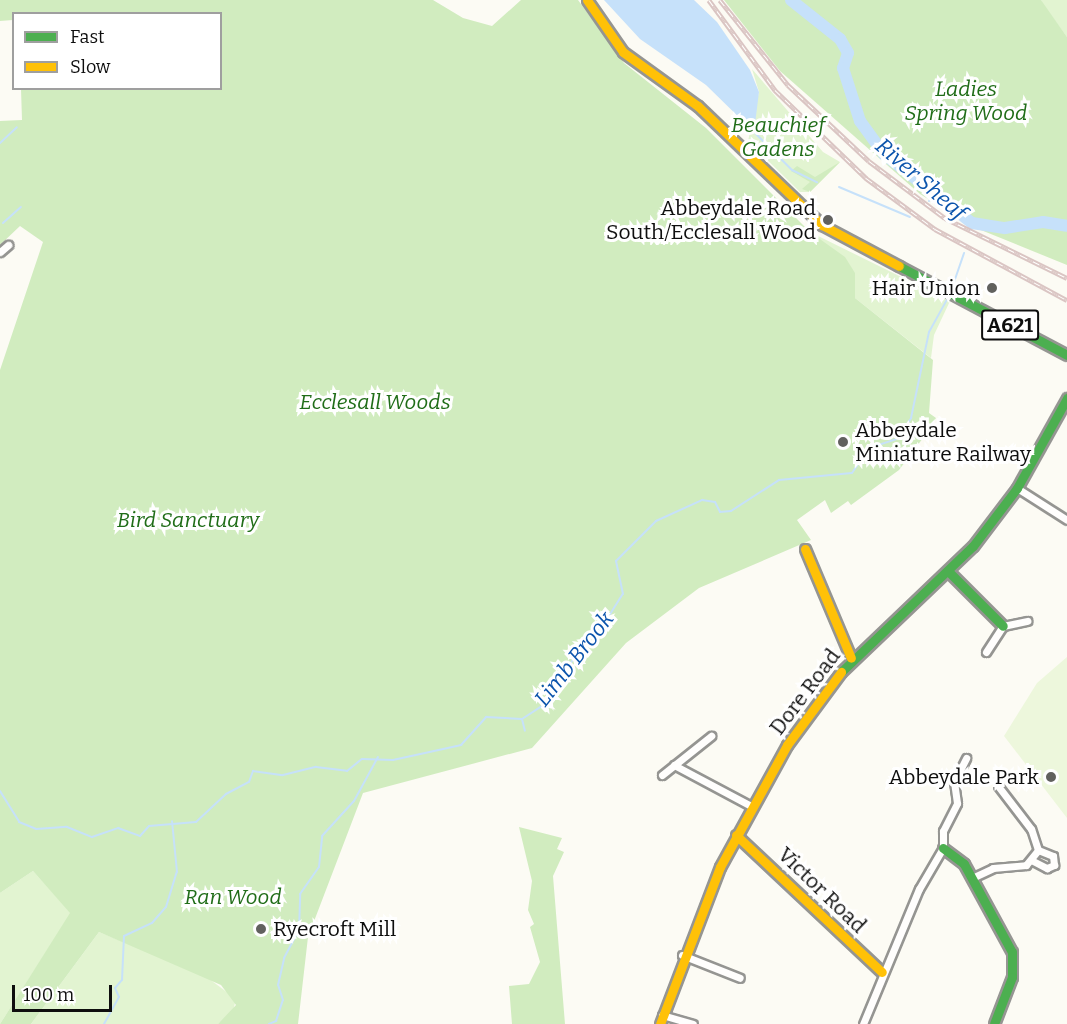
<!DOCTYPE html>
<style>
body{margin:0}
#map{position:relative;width:1067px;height:1024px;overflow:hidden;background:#fcfbf4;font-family:Bitter,serif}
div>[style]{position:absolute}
.green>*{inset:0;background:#e2f4d1}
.forest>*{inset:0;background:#d1ecbf}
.pitch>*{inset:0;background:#edf7dc}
.water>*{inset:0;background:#c6e1fa}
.stream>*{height:2px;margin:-1px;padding:0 1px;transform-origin:1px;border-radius:1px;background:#c6e1fa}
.river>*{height:12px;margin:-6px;padding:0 6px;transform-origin:6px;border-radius:6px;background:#c6e1fa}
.roads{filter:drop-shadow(2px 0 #959592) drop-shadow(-2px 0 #959592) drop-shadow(0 2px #959592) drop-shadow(0 -2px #959592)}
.street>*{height:7px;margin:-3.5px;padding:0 3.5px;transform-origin:3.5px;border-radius:3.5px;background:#fffefd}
.fast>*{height:9px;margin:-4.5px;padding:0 4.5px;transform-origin:4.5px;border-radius:4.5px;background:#4caf50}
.slow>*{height:9px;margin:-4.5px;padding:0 4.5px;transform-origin:4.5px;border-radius:4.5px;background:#ffc107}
.rail>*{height:4.5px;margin-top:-2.25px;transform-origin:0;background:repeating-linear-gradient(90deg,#fff 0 7px,#dac5c3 0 14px);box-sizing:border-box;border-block:2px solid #dac5c3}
.dots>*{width:16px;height:16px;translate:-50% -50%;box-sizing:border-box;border:3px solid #fff;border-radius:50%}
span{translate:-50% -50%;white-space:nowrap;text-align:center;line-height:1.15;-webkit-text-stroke:6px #fff;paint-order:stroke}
.shield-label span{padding:2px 4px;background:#fff;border:2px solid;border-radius:4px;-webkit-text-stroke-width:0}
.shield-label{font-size:20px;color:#0e0e0e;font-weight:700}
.park-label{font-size:21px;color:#206d18;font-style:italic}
.poi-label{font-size:21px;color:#0e0e0e}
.right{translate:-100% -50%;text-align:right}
.left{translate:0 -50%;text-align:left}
.street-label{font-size:21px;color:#0e0e0e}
.water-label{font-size:22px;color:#0b54ac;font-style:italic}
.legend{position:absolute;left:12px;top:12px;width:210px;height:78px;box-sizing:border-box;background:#fff;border:2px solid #9f9f9f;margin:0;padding:8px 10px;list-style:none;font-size:18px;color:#0e0e0e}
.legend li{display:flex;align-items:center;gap:12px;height:30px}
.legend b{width:30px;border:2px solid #9f9f9f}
.scale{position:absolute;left:12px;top:985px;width:100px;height:27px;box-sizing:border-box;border:3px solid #0e0e0e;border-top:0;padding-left:8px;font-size:18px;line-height:21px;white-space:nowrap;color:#0e0e0e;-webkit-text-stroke:4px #fff;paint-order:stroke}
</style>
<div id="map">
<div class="green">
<i style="clip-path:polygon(1041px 0,1067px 0,1067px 37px,1042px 3px)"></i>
<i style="clip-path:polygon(752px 69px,823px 152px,840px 162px,810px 192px,800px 192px,748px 141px,759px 92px)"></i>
<i style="clip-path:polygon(810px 232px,950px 301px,934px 335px,931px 358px,855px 298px,854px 273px)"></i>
<i style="clip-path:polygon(33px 871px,71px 913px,0 1024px,0 893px)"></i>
<i style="clip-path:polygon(99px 932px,204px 975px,236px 999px,233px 1011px,218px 1024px,31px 1024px)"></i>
</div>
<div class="forest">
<i style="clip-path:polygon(0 0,433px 0,463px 18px,492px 26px,521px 0,578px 0,624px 63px,706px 128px,810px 232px,845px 257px,855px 273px,855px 298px,933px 360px,929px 413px,936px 418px,923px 438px,899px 470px,851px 505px,848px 501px,831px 513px,825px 500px,797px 520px,811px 540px,699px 588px,626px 643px,532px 748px,363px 793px,308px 937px,298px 1024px,218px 1024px,236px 1005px,221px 985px,99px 932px,31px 1024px,0 1024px,70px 913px,33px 871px,0 893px,0 370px,43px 242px,20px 226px,0 245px,0 121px,22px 120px,21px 89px,220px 88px,220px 14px,14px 14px,13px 20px,0 21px)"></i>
<i style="clip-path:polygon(724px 0,1041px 0,1067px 37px,1067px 265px,971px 226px,920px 194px,780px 71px)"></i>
<i style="clip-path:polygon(840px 162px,810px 192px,802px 189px,810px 182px,791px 171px,797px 166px,815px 177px)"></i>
<i style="clip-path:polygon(519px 827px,562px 838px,557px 849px,564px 852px,553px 876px,565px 1024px,512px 1024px,509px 986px,529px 984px,540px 962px,530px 927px,534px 924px,528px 910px,532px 881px)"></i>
</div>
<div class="pitch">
<i style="clip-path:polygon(1067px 657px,1067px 818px,1004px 736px,1037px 683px)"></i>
</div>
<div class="water">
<i style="clip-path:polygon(604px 0,694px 0,717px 22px,750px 70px,759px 92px,754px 132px,706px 85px,640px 39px)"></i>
</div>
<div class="stream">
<i style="left:754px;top:132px;width:54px;rotate:45deg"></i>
<i style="left:792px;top:170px;width:28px;rotate:26deg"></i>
<i style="left:0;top:143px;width:23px;rotate:-43deg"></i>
<i style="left:839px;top:187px;width:77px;rotate:22.9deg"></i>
<i style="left:929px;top:201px;width:10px;rotate:-45deg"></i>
<i style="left:3px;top:223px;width:24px;rotate:-42deg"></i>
<i style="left:970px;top:230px;width:7px;rotate:-74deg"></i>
<i style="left:952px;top:288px;width:37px;rotate:-71deg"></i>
<i style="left:522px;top:719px;width:12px;rotate:76deg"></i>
<i style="left:0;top:791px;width:36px;rotate:58deg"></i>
<i style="left:19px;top:822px;width:18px;rotate:22deg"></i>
<i style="left:36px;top:829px;width:31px;rotate:-4deg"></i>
<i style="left:67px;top:827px;width:27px;rotate:22deg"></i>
<i style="left:92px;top:837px;width:28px;rotate:-19deg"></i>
<i style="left:118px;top:828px;width:23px;rotate:20deg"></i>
<i style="left:140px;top:836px;width:13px;rotate:-48deg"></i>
<i style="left:149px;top:826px;width:47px;rotate:-4.9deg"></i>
<i style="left:196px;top:822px;width:41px;rotate:-43deg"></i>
<i style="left:226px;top:794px;width:26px;rotate:-28deg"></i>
<i style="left:249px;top:782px;width:12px;rotate:-70deg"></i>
<i style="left:253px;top:771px;width:30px;rotate:8deg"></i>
<i style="left:283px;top:775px;width:34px;rotate:-14deg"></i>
<i style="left:316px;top:767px;width:31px;rotate:7deg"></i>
<i style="left:347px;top:771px;width:19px;rotate:-39deg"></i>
<i style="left:362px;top:759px;width:31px;rotate:2deg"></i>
<i style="left:393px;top:760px;width:70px;rotate:-12.4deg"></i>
<i style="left:461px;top:745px;width:38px;rotate:-48deg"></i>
<i style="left:486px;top:717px;width:36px;rotate:3deg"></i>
<i style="left:522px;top:719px;width:24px;rotate:-33deg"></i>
<i style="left:542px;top:706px;width:79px;rotate:-56.3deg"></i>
<i style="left:586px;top:640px;width:21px;rotate:-39deg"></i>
<i style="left:602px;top:627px;width:39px;rotate:-58deg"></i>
<i style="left:623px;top:594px;width:34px;rotate:-102deg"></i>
<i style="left:616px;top:561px;width:57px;rotate:-45deg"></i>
<i style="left:656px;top:521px;width:51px;rotate:-24.5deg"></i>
<i style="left:702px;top:500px;width:13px;rotate:9deg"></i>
<i style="left:715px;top:502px;width:11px;rotate:63deg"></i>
<i style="left:720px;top:512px;width:11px;rotate:-5deg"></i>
<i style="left:731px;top:511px;width:57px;rotate:-32.9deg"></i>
<i style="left:779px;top:480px;width:73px;rotate:-5.5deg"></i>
<i style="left:852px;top:473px;width:30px;rotate:-56deg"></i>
<i style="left:869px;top:448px;width:28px;rotate:-18deg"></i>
<i style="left:896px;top:439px;width:26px;rotate:-54deg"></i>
<i style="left:911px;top:418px;width:88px;rotate:-78.2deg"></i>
<i style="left:929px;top:332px;width:37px;rotate:-61deg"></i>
<i style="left:104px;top:1024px;width:31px;rotate:-61deg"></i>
<i style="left:119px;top:997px;width:10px;rotate:-114deg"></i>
<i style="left:115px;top:988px;width:11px;rotate:-49deg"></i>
<i style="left:122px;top:980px;width:44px;rotate:-87.4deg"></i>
<i style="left:124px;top:936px;width:31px;rotate:-25deg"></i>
<i style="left:152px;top:923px;width:21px;rotate:-49deg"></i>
<i style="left:166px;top:907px;width:37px;rotate:-73deg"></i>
<i style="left:177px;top:872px;width:51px;rotate:-95.6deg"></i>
<i style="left:269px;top:1024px;width:8px;rotate:-23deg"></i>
<i style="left:276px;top:1021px;width:22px;rotate:-72deg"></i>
<i style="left:283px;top:1000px;width:16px;rotate:-108deg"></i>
<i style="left:278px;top:985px;width:28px;rotate:-77deg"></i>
<i style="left:284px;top:958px;width:32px;rotate:-62deg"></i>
<i style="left:299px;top:930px;width:36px;rotate:-88deg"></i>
<i style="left:300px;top:894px;width:33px;rotate:-55deg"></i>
<i style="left:319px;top:867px;width:31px;rotate:-84deg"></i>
<i style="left:322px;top:836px;width:47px;rotate:-47.6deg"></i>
<i style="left:354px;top:801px;width:50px;rotate:-61.4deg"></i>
</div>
<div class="river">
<i style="left:791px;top:0;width:63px;rotate:38.5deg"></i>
<i style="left:840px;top:39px;width:16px;rotate:60deg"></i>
<i style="left:848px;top:53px;width:16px;rotate:108deg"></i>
<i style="left:843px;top:68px;width:56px;rotate:72.2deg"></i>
<i style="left:860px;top:121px;width:41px;rotate:54deg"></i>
<i style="left:884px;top:154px;width:112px;rotate:38.1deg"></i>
<i style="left:972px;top:223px;width:33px;rotate:9deg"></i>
<i style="left:1005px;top:228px;width:38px;rotate:-9deg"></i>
<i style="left:1043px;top:222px;width:24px;rotate:9deg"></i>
</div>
<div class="roads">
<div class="street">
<i style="left:0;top:252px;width:11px;rotate:-41deg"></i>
<i style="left:1017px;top:488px;width:59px;rotate:32.6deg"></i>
<i style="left:986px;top:652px;width:31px;rotate:-57deg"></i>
<i style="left:1003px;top:626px;width:25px;rotate:-12deg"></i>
<i style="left:674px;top:765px;width:87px;rotate:28deg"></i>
<i style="left:662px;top:775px;width:63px;rotate:-38.5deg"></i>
<i style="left:1033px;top:861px;width:16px;rotate:27deg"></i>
<i style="left:1047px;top:868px;width:8px;rotate:-23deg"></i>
<i style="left:1054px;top:865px;width:9px;rotate:-96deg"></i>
<i style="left:1053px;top:856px;width:16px;rotate:-158deg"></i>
<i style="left:972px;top:878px;width:23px;rotate:-25deg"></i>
<i style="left:993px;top:868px;width:33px;rotate:-5deg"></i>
<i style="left:1026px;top:865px;width:19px;rotate:-51deg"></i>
<i style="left:1038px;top:850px;width:22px;rotate:-108deg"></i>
<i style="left:1031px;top:829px;width:54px;rotate:-127.5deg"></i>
<i style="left:682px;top:955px;width:62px;rotate:21.6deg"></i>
<i style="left:662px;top:1015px;width:32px;rotate:16deg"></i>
<i style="left:863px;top:1024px;width:146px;rotate:-67.5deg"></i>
<i style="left:919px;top:889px;width:48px;rotate:-59.7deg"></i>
<i style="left:943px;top:848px;width:17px;rotate:-90deg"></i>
<i style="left:943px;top:831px;width:31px;rotate:-63deg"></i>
<i style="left:957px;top:803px;width:21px;rotate:-98deg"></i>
<i style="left:954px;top:782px;width:27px;rotate:-63deg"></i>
</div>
<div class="fast">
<i style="left:899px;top:266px;width:190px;rotate:27.9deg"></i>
<i style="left:949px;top:572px;width:76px;rotate:45deg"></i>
<i style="left:841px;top:672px;width:182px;rotate:-43.7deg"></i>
<i style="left:973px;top:546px;width:73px;rotate:-52.8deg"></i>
<i style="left:1017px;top:488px;width:103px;rotate:-60.9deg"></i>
<i style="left:943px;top:848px;width:26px;rotate:37deg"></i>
<i style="left:964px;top:864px;width:100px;rotate:61.4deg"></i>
<i style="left:1012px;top:952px;width:25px;rotate:90deg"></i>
<i style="left:1012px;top:977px;width:50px;rotate:111deg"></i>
</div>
<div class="slow">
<i style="left:587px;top:0;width:63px;rotate:55.3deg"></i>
<i style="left:623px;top:52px;width:92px;rotate:35.8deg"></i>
<i style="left:698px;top:106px;width:172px;rotate:43.8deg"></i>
<i style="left:822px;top:225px;width:87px;rotate:28deg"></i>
<i style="left:805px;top:549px;width:118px;rotate:67.1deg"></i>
<i style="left:736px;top:835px;width:200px;rotate:43.2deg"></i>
<i style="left:660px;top:1024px;width:168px;rotate:-69.1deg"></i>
<i style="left:720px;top:867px;width:139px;rotate:-61.2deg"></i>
<i style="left:787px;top:745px;width:91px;rotate:-53.5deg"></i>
</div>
</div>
<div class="rail">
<i style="left:709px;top:0;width:112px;rotate:53.7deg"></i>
<i style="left:775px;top:90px;width:127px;rotate:44deg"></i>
<i style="left:866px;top:178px;width:86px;rotate:36.5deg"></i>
<i style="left:935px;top:229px;width:150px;rotate:28.3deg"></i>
<i style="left:720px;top:0;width:109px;rotate:51.3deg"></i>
<i style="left:788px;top:85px;width:111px;rotate:43.2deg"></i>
<i style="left:869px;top:161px;width:95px;rotate:36.9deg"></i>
<i style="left:945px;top:218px;width:136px;rotate:26.2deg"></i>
</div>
<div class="dots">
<i style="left:828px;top:220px;background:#61615e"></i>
<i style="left:992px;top:288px;background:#61615e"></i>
<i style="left:843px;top:442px;background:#61615e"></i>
<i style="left:1051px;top:777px;background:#61615e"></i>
<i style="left:261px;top:929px;background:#61615e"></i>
</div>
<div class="shield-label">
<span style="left:1010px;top:325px">A621</span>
</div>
<div class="park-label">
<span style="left:966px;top:101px">Ladies<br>Spring Wood</span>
<span style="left:778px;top:137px">Beauchief<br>Gadens</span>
<span style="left:375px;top:402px">Ecclesall Woods</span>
<span style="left:188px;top:520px">Bird Sanctuary</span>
<span style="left:233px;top:897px">Ran Wood</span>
</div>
<div class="poi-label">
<span class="right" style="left:816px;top:220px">Abbeydale Road<br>South/Ecclesall Wood</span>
<span class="right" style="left:980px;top:288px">Hair Union</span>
<span class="left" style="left:855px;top:442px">Abbeydale<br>Miniature Railway</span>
<span class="right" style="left:1039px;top:777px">Abbeydale Park</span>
<span class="left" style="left:273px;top:929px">Ryecroft Mill</span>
</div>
<div class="street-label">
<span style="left:805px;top:692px;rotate:-53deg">Dore Road</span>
<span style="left:822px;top:890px;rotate:44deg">Victor Road</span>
</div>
<div class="water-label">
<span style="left:921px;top:179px;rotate:41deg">River Sheaf</span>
<span style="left:574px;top:659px;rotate:-52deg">Limb Brook</span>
</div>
<ul class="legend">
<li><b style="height:8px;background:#4caf50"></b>Fast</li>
<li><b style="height:8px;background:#ffc107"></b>Slow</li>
</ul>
<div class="scale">100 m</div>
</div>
